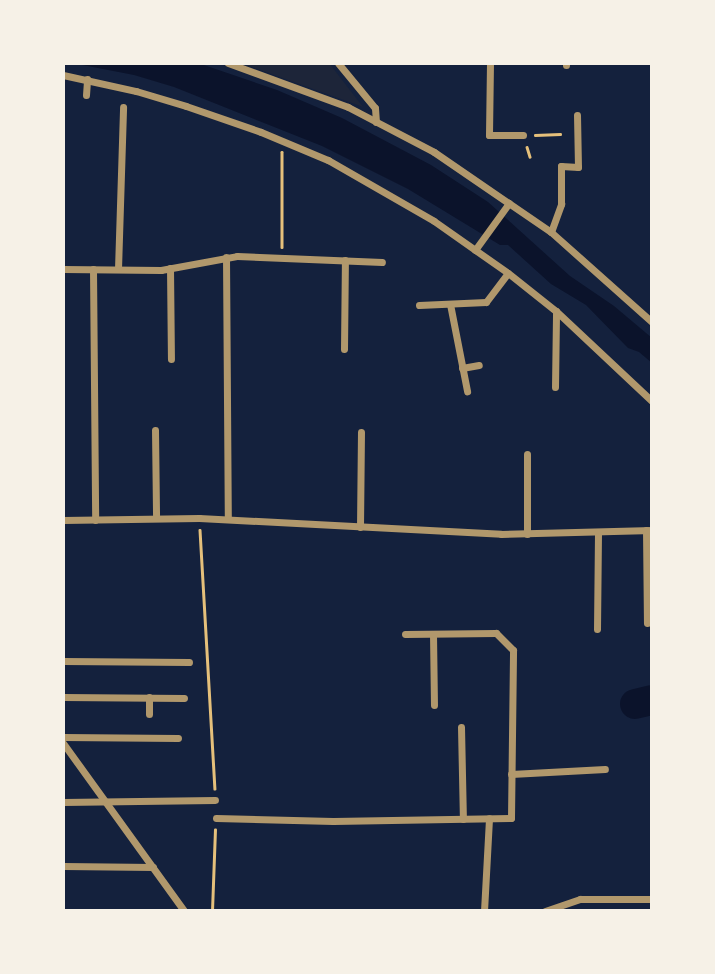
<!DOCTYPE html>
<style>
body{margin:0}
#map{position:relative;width:715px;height:974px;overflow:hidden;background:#14213d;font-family:Barlow,sans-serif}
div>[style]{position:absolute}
.green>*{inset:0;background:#1d2539}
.water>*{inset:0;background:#0b132b}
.river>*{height:30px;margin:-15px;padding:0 15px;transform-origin:15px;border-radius:15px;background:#0b132b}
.path>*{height:2.5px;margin:-1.25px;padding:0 1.25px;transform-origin:1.25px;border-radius:1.25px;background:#e5c07b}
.minor>*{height:7px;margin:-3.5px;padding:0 3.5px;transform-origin:3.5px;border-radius:3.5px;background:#b1986c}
span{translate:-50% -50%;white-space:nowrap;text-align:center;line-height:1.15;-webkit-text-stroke:5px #f6f1e7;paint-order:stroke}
.frame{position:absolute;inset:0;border:65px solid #f6f1e7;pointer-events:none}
</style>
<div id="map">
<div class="green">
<i style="clip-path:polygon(241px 63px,329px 63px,363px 107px)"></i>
</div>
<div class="water">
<i style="clip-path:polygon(72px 63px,198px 63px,277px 90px,342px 118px,431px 165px,488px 202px,570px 276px,614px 306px,652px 338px,652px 363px,639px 352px,628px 348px,586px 305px,551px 284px,508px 245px,500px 245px,408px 189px,322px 146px,174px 87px,134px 75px)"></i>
</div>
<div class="river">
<i style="left:635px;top:704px;width:17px;rotate:-13deg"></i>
</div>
<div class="path">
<i style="left:535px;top:135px;width:25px;rotate:-2deg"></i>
<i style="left:527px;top:147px;width:10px;rotate:73deg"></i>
<i style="left:282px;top:152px;width:95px;rotate:90deg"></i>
<i style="left:200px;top:530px;width:259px;rotate:86.7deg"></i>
<i style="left:212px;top:911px;width:81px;rotate:-87.9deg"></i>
</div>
<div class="minor">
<i style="left:228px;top:63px;width:128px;rotate:20.1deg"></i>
<i style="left:348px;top:107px;width:97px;rotate:27.6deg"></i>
<i style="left:434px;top:152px;width:142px;rotate:34.4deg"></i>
<i style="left:551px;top:232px;width:135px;rotate:41.7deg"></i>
<i style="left:338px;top:63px;width:58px;rotate:50.6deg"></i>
<i style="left:375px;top:108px;width:14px;rotate:86deg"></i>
<i style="left:490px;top:63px;width:72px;rotate:90.8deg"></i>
<i style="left:489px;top:135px;width:34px"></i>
<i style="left:566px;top:65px;width:2px;rotate:-90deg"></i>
<i style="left:63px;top:75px;width:75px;rotate:12.4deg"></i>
<i style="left:136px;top:91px;width:52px;rotate:16.7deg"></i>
<i style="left:186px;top:106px;width:79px;rotate:19.1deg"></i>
<i style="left:261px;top:132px;width:73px;rotate:22.7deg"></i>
<i style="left:328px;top:160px;width:122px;rotate:29.9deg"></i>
<i style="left:434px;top:221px;width:90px;rotate:35.1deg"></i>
<i style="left:508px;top:273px;width:61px;rotate:38.4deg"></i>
<i style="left:556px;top:311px;width:132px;rotate:43.2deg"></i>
<i style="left:86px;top:95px;width:16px;rotate:-86deg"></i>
<i style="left:551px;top:232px;width:30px;rotate:-70deg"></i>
<i style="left:561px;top:204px;width:38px;rotate:-90deg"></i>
<i style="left:561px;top:166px;width:17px;rotate:3deg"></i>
<i style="left:578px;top:167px;width:52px;rotate:-91.1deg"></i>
<i style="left:475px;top:250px;width:58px;rotate:-54.1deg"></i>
<i style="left:226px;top:257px;width:262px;rotate:89.6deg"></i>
<i style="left:170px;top:268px;width:91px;rotate:89.4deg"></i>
<i style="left:63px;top:269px;width:98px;rotate:0.6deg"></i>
<i style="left:161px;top:270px;width:77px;rotate:-10.4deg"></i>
<i style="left:237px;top:256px;width:145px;rotate:2.4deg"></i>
<i style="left:93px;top:269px;width:251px;rotate:89.5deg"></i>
<i style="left:118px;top:269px;width:162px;rotate:-88.2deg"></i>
<i style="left:450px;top:304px;width:89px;rotate:78.9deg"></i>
<i style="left:419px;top:305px;width:67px;rotate:-2.6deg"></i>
<i style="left:486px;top:302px;width:36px;rotate:-53deg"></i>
<i style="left:344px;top:349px;width:89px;rotate:-89.4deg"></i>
<i style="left:462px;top:368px;width:17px;rotate:-10deg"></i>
<i style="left:555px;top:387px;width:76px;rotate:-89.2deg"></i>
<i style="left:155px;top:430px;width:88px;rotate:89.3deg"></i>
<i style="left:527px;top:454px;width:80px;rotate:90deg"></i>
<i style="left:63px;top:520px;width:136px;rotate:-0.8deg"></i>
<i style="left:199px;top:518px;width:302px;rotate:3deg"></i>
<i style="left:501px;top:534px;width:151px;rotate:-1.5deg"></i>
<i style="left:360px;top:527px;width:95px;rotate:-89.4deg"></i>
<i style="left:646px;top:530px;width:93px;rotate:89.4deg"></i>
<i style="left:597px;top:629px;width:97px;rotate:-89.4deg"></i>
<i style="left:433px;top:634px;width:71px;rotate:89.2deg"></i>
<i style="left:63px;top:661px;width:126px;rotate:0.5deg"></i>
<i style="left:63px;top:697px;width:121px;rotate:0.5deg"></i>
<i style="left:149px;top:697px;width:17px;rotate:90deg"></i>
<i style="left:461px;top:727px;width:92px;rotate:88.8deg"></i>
<i style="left:63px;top:737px;width:115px;rotate:0.5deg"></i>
<i style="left:63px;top:743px;width:207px;rotate:54.2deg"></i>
<i style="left:511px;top:774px;width:94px;rotate:-3deg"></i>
<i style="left:63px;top:802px;width:152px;rotate:-0.8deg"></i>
<i style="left:216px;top:818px;width:117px;rotate:1.5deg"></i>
<i style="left:333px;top:821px;width:178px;rotate:-1deg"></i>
<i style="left:511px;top:818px;width:168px;rotate:-89.3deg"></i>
<i style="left:513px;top:650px;width:24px;rotate:-135deg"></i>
<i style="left:496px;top:633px;width:91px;rotate:179.4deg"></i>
<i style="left:63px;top:866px;width:90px;rotate:0.6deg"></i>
<i style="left:484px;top:911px;width:93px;rotate:-86.9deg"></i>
<i style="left:545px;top:911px;width:37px;rotate:-19deg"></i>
<i style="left:580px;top:899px;width:72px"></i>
</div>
<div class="frame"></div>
</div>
